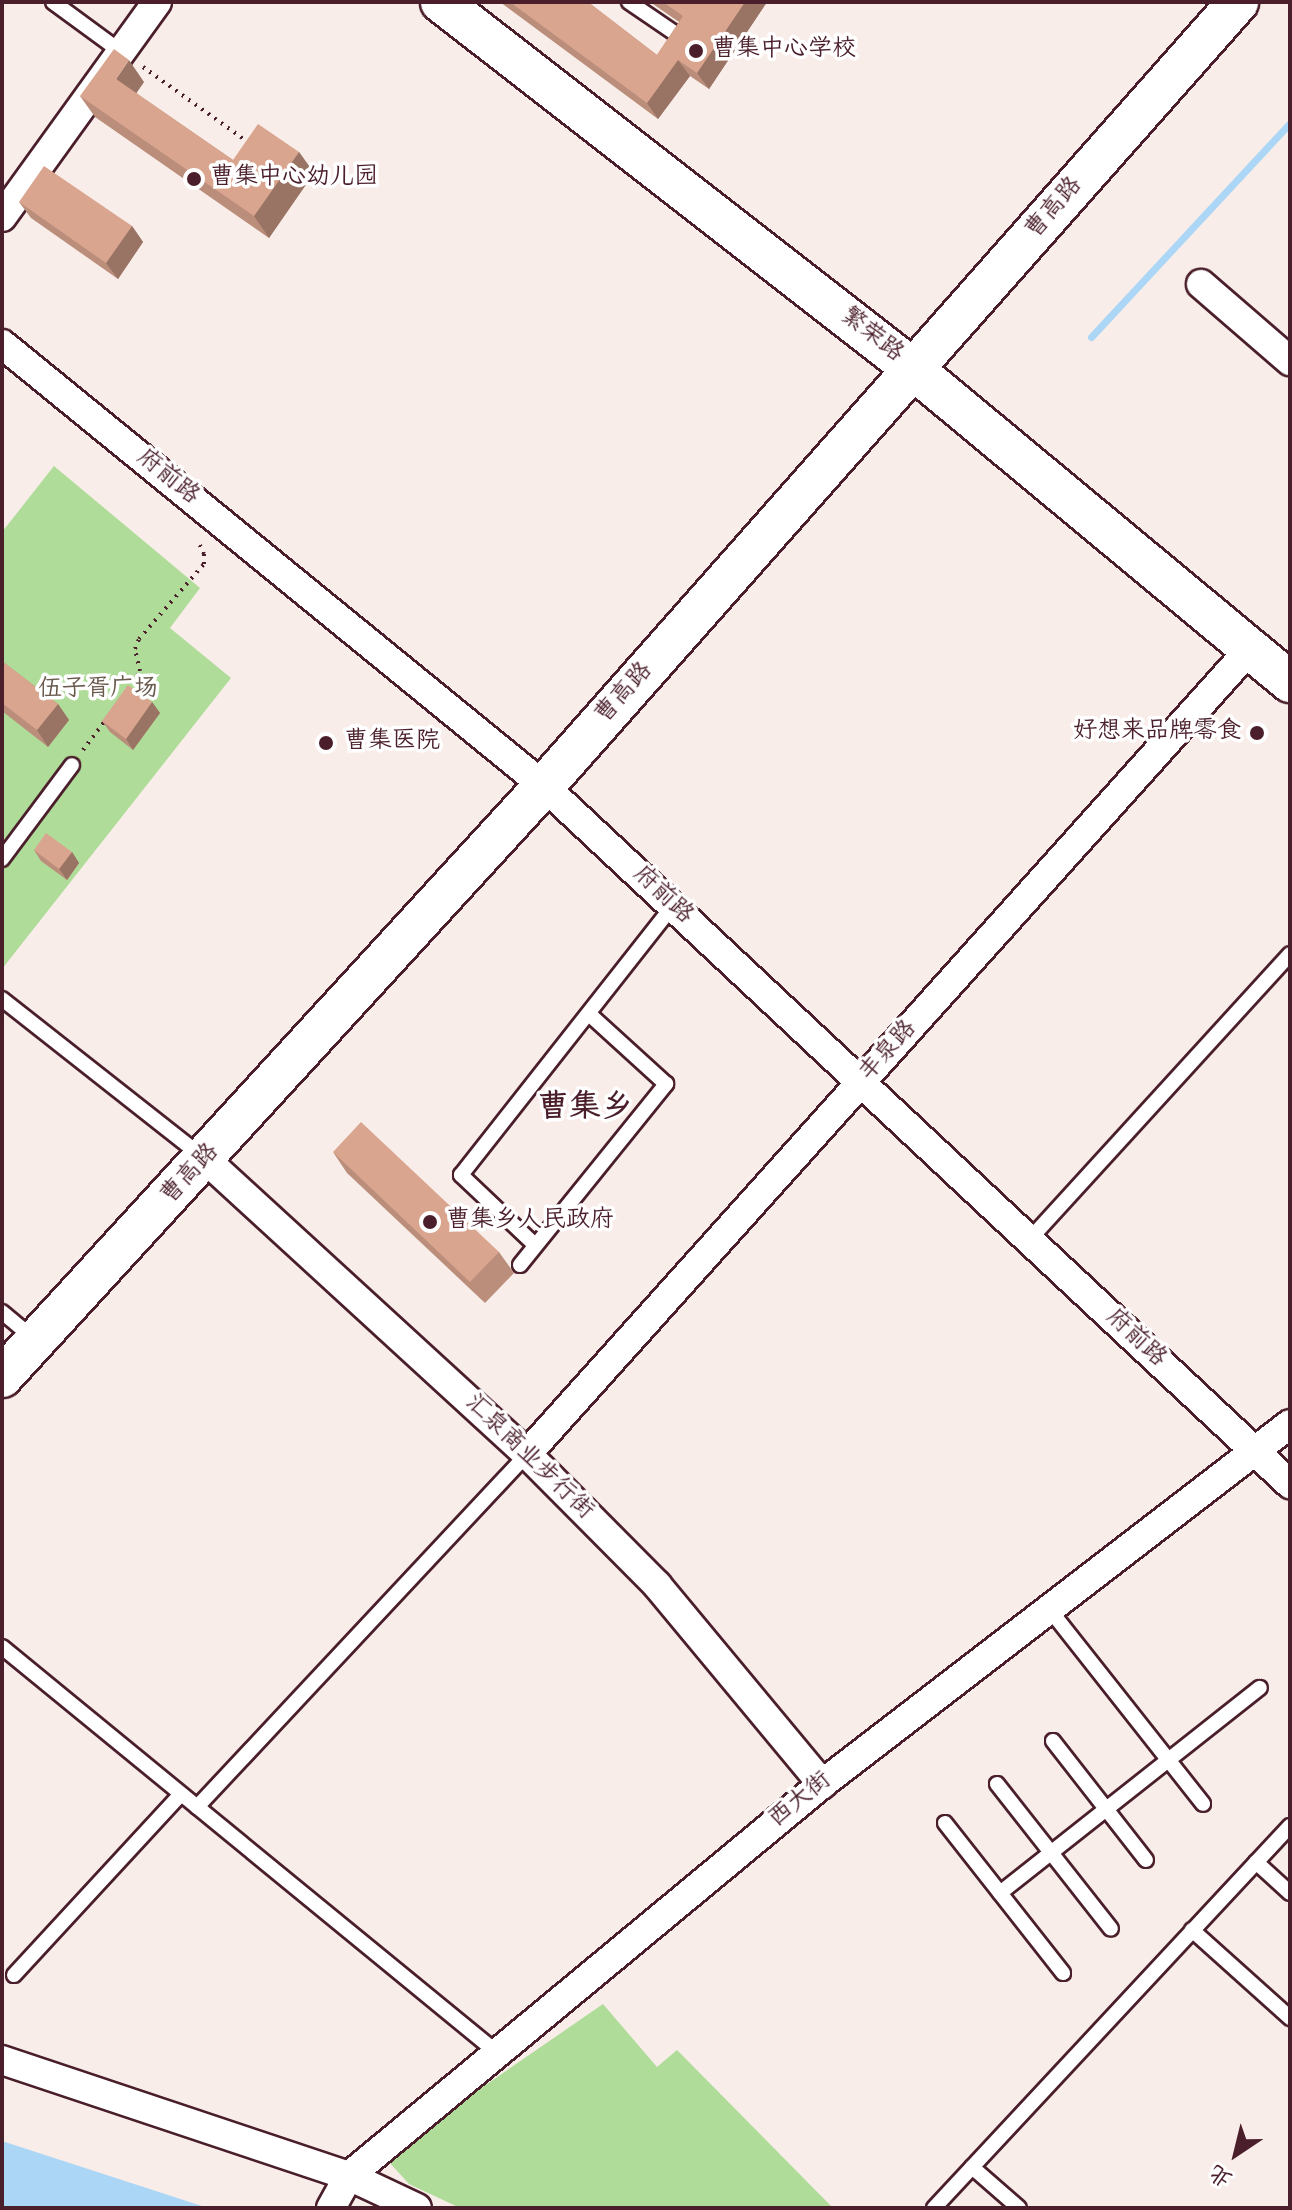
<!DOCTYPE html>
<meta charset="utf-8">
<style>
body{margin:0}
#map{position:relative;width:1292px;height:2210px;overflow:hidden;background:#f8ede9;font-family:"Gochi Hand","LXGW WenKai TC",sans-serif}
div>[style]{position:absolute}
.green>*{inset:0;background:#b0dc9a}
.water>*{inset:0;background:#abd6f6}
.stream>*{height:7px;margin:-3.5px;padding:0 3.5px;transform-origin:3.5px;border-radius:3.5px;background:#abd6f6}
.path>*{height:4px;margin-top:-2px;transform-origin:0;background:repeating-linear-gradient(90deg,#4a1f2b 0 2px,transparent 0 8px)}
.roads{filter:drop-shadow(2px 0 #4a1f2b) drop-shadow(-2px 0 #4a1f2b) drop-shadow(0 2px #4a1f2b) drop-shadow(0 -2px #4a1f2b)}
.lane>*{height:14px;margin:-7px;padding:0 7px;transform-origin:7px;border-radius:7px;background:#fff}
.street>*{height:28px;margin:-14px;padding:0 14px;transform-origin:14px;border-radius:14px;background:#fff}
.secondary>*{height:40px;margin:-20px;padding:0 20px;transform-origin:20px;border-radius:20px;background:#fff}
.wall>*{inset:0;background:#bb8e7b}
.shaded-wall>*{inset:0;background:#997464}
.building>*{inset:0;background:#daa58f}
.dots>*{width:22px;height:22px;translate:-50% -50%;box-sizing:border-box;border:4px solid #fff;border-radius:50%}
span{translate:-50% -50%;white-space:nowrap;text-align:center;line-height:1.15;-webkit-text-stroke:7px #fff;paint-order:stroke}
.poi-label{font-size:24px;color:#4a1f2b}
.left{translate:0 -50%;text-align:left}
.right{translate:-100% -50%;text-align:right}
.street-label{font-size:24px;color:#4a1f2b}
.park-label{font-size:24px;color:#69584c}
.district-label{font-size:32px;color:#4a1f2b;font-weight:700}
.frame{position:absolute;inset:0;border:4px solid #4a1f2b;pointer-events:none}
.north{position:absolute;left:1196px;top:2114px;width:80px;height:80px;-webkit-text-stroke:6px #fff;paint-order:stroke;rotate:215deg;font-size:22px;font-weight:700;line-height:32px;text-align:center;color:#4a1f2b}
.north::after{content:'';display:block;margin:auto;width:28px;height:36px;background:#4a1f2b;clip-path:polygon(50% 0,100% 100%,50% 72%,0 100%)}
</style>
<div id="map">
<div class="green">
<i style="clip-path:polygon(54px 466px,200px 588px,170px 628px,231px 678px,2px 969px,2px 532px)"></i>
<i style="clip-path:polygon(603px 2004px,657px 2067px,677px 2050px,833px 2208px,460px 2208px,409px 2184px,389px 2162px,390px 2151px)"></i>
</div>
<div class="water">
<i style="clip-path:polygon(2px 2141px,208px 2208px,2px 2208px)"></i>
</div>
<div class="stream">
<i style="left:1091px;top:337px;width:292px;rotate:-47.1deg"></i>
</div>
<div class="path">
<i style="left:143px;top:67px;width:130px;rotate:35.6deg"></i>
<i style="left:128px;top:689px;width:22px;rotate:-56deg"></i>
<i style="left:140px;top:671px;width:23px;rotate:-103deg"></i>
<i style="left:135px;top:649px;width:11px;rotate:-68deg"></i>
<i style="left:139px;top:639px;width:99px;rotate:-49.1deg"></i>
<i style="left:204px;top:564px;width:10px;rotate:-90deg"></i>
<i style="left:204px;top:554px;width:14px;rotate:-115deg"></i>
<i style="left:83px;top:750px;width:39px;rotate:-53deg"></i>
</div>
<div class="roads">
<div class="lane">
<i style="left:53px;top:2px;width:84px;rotate:36.3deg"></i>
<i style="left:629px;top:2px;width:57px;rotate:34.2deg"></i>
<i style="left:2px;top:859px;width:117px;rotate:-53.3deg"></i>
<i style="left:2px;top:999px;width:252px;rotate:38.2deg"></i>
<i style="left:1029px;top:1240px;width:387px;rotate:-47.6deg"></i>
<i style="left:535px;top:1245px;width:102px;rotate:-136.6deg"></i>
<i style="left:461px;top:1175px;width:342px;rotate:-51.8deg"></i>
<i style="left:520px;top:1265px;width:233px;rotate:-51.1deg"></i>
<i style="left:666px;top:1084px;width:104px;rotate:-137.7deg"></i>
<i style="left:2px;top:1312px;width:40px;rotate:40deg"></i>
<i style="left:1050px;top:1610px;width:247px;rotate:51.7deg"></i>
<i style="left:2px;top:1647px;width:637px;rotate:39.33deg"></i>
<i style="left:1053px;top:1741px;width:151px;rotate:52deg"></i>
<i style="left:997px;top:1784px;width:184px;rotate:51.8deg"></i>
<i style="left:197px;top:1807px;width:483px;rotate:-46.9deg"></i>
<i style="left:945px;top:1823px;width:191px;rotate:51.8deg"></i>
<i style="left:1256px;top:1862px;width:46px;rotate:42.4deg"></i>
<i style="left:1000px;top:1893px;width:331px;rotate:-38.3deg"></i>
<i style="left:1192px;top:1930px;width:132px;rotate:41.9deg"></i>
<i style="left:14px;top:1975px;width:246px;rotate:-47.3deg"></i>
<i style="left:972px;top:2167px;width:62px;rotate:41.1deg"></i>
<i style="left:934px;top:2208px;width:522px;rotate:-47.02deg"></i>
</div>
<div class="street">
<i style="left:2px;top:217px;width:265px;rotate:-54.2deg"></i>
<i style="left:1201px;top:284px;width:118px;rotate:40.9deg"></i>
<i style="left:2px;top:344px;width:699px;rotate:39.2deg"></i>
<i style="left:544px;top:786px;width:1022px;rotate:43.1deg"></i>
<i style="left:205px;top:1159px;width:437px;rotate:42.5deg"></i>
<i style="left:527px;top:1454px;width:185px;rotate:45.2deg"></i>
<i style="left:657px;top:1585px;width:259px;rotate:50.3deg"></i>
<i style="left:527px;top:1454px;width:1082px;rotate:-48.07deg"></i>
<i style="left:2px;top:2060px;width:366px;rotate:18.5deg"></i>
<i style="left:349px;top:2176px;width:75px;rotate:25.2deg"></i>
<i style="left:331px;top:2208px;width:37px;rotate:-61deg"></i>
<i style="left:349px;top:2176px;width:614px;rotate:-39.65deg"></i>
<i style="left:822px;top:1784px;width:590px;rotate:-37.57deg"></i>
</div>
<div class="secondary">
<i style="left:441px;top:2px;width:598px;rotate:37.87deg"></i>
<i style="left:913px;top:369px;width:490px;rotate:39.7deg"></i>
<i style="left:2px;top:1377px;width:802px;rotate:-47.48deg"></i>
<i style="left:544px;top:786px;width:1047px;rotate:-48.48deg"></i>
</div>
</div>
<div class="wall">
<i style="clip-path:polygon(500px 2px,588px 2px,657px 55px,679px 22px,650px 2px,767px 2px,709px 89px,690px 76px,658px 119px)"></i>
<i style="clip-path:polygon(144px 82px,136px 93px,233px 160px,299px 152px,314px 173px,269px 238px,95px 117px,80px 96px)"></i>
<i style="clip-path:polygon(19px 202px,132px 226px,143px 242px,118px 279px,31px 218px)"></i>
<i style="clip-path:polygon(2px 661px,58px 704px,69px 720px,48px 747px,2px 711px)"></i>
<i style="clip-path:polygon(152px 702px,160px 713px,133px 750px,110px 732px,102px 721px)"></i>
<i style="clip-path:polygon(34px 850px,72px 852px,79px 863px,67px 880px,41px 861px)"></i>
<i style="clip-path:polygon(333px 1152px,499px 1252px,514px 1273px,485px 1303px,347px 1173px)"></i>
</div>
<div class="shaded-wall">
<i style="clip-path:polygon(745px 2px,767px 2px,709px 89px,697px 73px)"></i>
<i style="clip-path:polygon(129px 60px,144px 82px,131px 101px,116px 79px)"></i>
<i style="clip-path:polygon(678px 60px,690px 76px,658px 119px,647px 103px)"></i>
<i style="clip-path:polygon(299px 152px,314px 173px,269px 238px,254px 216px)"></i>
<i style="clip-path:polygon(132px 226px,143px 242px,118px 279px,106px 263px)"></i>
<i style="clip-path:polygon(152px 702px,160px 713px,133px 750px,126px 739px)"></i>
<i style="clip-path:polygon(58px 704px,69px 720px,48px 747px,37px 730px)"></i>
<i style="clip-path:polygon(72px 852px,79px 863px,67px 880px,59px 869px)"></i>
</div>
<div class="building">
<i style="clip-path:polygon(510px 2px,588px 2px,657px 55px,683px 16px,663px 2px,745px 2px,697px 73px,678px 60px,647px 103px)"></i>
<i style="clip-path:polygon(114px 49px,129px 60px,116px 79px,233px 160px,258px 124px,299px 152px,254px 216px,80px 96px)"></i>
<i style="clip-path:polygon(44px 166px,132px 226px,106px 263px,19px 202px)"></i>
<i style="clip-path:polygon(2px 661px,58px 704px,37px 730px,2px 703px)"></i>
<i style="clip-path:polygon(128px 685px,152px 702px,126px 739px,102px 721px)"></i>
<i style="clip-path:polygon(46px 833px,72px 852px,59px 869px,34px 850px)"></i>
<i style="clip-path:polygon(361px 1122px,499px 1252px,470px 1282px,333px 1152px)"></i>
</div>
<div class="dots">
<i style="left:696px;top:51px;background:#4a1f2b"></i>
<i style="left:194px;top:179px;background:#4a1f2b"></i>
<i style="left:1257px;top:733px;background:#4a1f2b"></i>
<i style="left:326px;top:743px;background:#4a1f2b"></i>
<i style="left:430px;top:1222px;background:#4a1f2b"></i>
</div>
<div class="poi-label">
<span class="left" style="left:712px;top:51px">曹集中心学校</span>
<span class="left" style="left:210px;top:179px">曹集中心幼儿园</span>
<span class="right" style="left:1241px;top:733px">好想来品牌零食</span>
<span class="left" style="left:344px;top:743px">曹集医院</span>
<span class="left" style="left:446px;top:1222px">曹集乡人民政府</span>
</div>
<div class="street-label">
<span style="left:1055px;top:209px;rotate:-49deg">曹高路</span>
<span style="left:871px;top:336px;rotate:38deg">繁荣路</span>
<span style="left:167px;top:478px;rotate:39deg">府前路</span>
<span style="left:625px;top:694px;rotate:-48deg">曹高路</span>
<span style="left:662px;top:896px;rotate:43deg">府前路</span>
<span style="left:889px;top:1052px;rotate:-48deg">丰泉路</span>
<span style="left:191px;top:1175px;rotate:-47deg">曹高路</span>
<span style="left:1135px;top:1339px;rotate:43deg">府前路</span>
<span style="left:528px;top:1458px;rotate:44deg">汇泉商业步行街</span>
<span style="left:801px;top:1801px;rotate:-39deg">西大街</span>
</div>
<div class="park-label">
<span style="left:98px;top:691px">伍子胥广场</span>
</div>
<div class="district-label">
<span style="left:585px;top:1110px">曹集乡</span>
</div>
<div class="frame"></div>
<div class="north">北</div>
</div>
